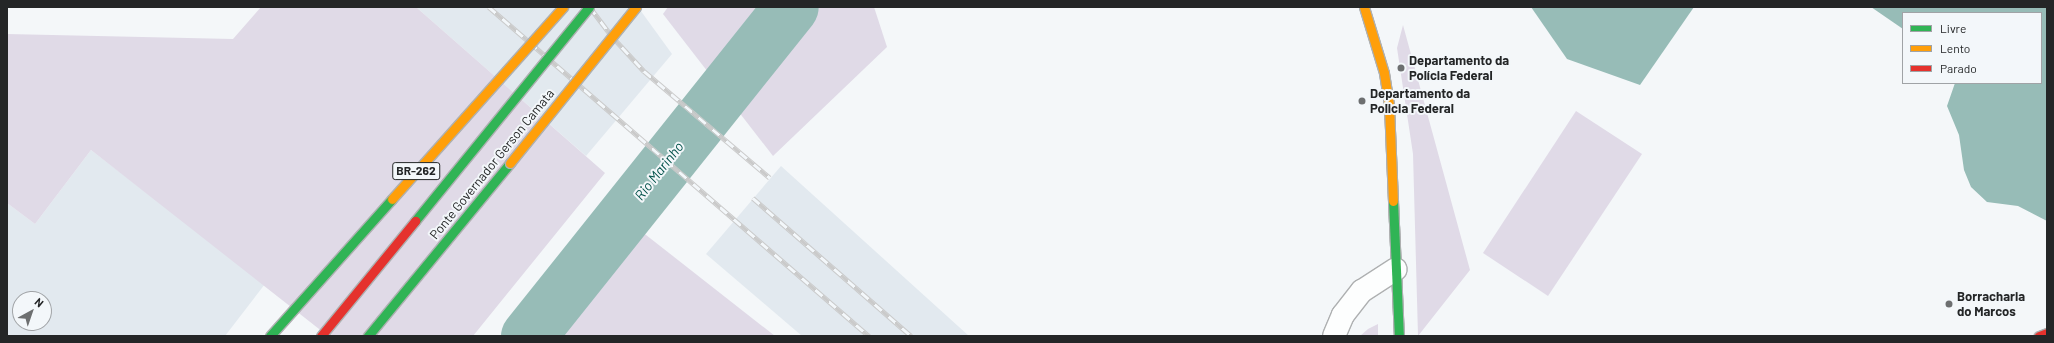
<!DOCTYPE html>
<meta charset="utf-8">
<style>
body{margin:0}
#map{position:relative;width:2054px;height:343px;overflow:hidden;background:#f4f7f9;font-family:Barlow,sans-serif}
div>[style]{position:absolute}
.built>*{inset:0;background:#e2e9ef}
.green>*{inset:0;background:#e0dae7}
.water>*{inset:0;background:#97bcb7}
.river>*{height:55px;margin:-27.5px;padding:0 27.5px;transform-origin:27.5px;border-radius:27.5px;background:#97bcb7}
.roads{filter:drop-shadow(1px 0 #aeb0b1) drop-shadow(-1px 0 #aeb0b1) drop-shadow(0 1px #aeb0b1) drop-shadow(0 -1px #aeb0b1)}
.street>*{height:22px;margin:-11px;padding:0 11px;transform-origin:11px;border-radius:11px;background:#fdfefe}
.fast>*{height:9px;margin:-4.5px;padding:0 4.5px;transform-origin:4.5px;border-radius:4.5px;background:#30b455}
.slow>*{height:9px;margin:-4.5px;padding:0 4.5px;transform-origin:4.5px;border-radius:4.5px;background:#ff9f0a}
.jam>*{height:9px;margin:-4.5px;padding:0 4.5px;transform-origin:4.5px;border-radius:4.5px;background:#e5322d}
.rail>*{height:4.5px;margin-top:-2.25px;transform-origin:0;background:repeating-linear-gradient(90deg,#f3f7fa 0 9px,#cacaca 0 18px);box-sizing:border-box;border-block:1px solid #cacaca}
.bridges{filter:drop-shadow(1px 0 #aeb0b1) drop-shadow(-1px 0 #aeb0b1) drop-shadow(0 1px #aeb0b1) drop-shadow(0 -1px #aeb0b1)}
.fast-bridge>*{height:9px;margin:-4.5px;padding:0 4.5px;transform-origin:4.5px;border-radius:4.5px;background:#30b455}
.slow-bridge>*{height:9px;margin:-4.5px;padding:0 4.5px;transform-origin:4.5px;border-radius:4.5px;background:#ff9f0a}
.jam-bridge>*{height:9px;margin:-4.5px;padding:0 4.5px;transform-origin:4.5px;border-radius:4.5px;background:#e5322d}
.dots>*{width:11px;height:11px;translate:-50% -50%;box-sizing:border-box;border:2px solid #f3f7fa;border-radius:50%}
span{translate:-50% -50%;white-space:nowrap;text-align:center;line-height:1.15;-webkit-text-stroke:4px #f3f7fa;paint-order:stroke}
.shield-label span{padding:1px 3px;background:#f3f7fa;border:1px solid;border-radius:3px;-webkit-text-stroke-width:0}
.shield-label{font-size:12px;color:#242627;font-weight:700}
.poi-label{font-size:13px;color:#242627;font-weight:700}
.left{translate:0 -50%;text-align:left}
.street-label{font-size:13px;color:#242627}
.water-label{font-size:14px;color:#015149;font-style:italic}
.frame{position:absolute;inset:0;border:8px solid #242627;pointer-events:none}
.legend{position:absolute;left:1902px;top:12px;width:140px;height:72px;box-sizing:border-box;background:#f3f7fa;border:1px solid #a0a3a6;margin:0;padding:5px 7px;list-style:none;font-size:12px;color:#242627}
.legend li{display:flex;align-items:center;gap:8px;height:20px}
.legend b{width:20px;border:1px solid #a0a3a6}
.north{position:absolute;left:12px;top:291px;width:40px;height:40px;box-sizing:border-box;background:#f3f7fa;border:1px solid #a0a3a6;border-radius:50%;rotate:40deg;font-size:11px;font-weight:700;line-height:16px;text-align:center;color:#242627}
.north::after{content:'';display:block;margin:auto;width:14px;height:18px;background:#6d6f70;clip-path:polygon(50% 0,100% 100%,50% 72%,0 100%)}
</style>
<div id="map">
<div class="built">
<i style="clip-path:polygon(416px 7px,638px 7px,672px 54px,586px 156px)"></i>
<i style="clip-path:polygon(evenodd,91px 150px,265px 284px,225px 336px,7px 336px,7px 203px,35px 224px,91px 150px,20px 299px,44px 299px,44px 323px,20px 323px,20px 299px)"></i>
<i style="clip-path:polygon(781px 166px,969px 336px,802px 336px,706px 254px)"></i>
</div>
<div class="green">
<i style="clip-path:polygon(261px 7px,416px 7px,605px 173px,473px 336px,328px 336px,91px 150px,35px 224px,7px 203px,7px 34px,233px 39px)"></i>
<i style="clip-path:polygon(668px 7px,874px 7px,887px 47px,773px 156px,663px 14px)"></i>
<i style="clip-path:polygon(1403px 25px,1470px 270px,1418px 336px,1413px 154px,1397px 48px)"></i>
<i style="clip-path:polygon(1576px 111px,1642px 154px,1548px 296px,1483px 253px)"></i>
<i style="clip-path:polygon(632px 224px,775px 336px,542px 336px)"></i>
<i style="clip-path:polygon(1378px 324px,1378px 336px,1360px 336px,1368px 329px)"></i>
</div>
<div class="water">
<i style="clip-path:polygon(1531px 7px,1694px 7px,1640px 85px,1567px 59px)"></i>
<i style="clip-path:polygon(1871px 7px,2047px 7px,2047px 221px,2018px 206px,1987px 202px,1971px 187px,1964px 170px,1959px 135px,1947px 106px,1955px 83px,2041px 83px,2041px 13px,1903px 13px,1903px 29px)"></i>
</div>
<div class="river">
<i style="left:528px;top:336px;width:421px;rotate:-51.4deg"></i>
</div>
<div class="roads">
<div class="street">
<i style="left:1334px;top:336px;width:23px;rotate:-67deg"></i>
<i style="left:1343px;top:315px;width:31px;rotate:-52deg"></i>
<i style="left:1362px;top:291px;width:40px;rotate:-32.9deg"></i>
</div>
<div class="fast">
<i style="left:1393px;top:201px;width:135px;rotate:87.5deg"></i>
<i style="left:368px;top:336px;width:224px;rotate:-50.6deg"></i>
</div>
<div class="slow">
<i style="left:1364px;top:7px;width:69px;rotate:73.1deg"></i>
<i style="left:1384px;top:73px;width:33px;rotate:81deg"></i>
<i style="left:1389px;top:106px;width:95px;rotate:87.6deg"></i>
</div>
<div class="jam">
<i style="left:2039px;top:336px;width:9px;rotate:-21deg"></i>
</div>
</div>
<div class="rail">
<i style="left:489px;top:7px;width:503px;rotate:40.89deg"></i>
<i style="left:590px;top:7px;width:34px;rotate:53deg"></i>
<i style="left:610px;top:34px;width:50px;rotate:47.4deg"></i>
<i style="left:644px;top:71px;width:165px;rotate:40.3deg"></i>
<i style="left:753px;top:198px;width:210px;rotate:41.1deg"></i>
</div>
<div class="bridges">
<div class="fast-bridge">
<i style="left:415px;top:221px;width:276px;rotate:-50.9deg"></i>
<i style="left:270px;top:336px;width:183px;rotate:-48.3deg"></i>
</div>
<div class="slow-bridge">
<i style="left:510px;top:163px;width:201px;rotate:-51.1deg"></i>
<i style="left:392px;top:199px;width:257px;rotate:-48.3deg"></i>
</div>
<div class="jam-bridge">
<i style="left:321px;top:336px;width:149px;rotate:-50.7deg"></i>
</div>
</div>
<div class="dots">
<i style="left:1401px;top:68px;background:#6d6f70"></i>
<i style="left:1362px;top:101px;background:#6d6f70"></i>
<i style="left:1949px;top:304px;background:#6d6f70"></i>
</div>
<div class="shield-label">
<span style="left:416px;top:171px">BR-262</span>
</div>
<div class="poi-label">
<span class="left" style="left:1409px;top:68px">Departamento da<br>Polícia Federal</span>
<span class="left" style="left:1370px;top:101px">Departamento da<br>Policia Federal</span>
<span class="left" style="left:1957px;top:304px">Borracharia<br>do Marcos</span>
</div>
<div class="street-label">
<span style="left:492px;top:164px;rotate:-51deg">Ponte Governador Gerson Camata</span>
</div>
<div class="water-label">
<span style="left:659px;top:171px;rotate:-52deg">Rio Marinho</span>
</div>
<div class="frame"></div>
<ul class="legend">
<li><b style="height:5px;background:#30b455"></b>Livre</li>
<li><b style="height:5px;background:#ff9f0a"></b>Lento</li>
<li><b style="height:5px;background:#e5322d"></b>Parado</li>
</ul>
<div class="north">N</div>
</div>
